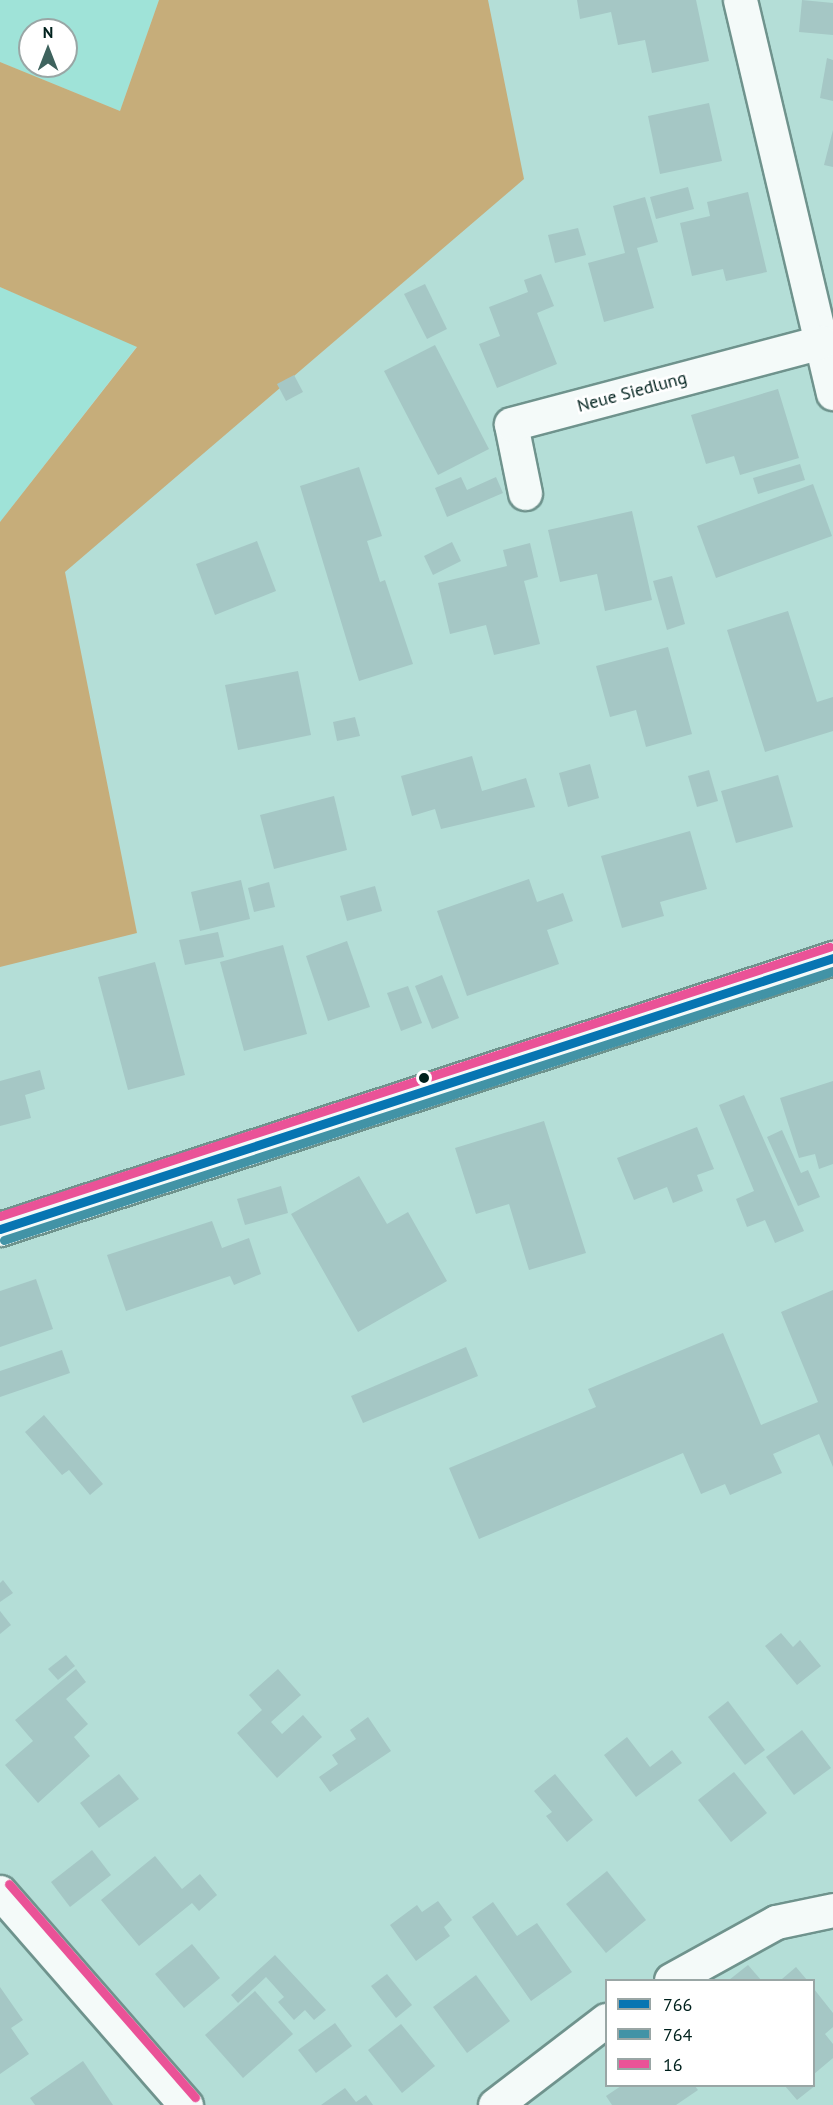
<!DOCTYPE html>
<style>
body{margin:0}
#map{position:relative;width:833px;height:2105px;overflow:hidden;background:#b4ded7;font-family:"PT Sans",sans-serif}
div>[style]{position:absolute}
.built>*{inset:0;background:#9fe3d8}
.forest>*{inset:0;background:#c6ad7a}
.building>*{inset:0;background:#a5c7c5}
.roads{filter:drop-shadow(2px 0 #6f938d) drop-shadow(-2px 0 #6f938d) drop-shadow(0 2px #6f938d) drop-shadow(0 -2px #6f938d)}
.minor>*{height:33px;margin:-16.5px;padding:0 16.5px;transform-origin:16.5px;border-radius:16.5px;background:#f4faf9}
.major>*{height:33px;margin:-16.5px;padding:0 16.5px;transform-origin:16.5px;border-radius:16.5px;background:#f4faf9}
.bus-1>*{height:9px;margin:-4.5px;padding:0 4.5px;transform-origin:4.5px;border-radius:4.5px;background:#0775b2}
.bus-2>*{height:9px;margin:-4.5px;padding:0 4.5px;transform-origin:4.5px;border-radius:4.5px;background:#4293a6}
.bus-3>*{height:9px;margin:-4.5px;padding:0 4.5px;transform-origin:4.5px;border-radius:4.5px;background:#ea5297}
.dots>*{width:16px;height:16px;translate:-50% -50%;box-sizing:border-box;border:3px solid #fff;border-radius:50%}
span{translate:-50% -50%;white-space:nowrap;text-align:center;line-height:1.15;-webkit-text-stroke:5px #fff;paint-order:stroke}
.street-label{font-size:18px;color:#00211d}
.legend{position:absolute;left:605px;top:1979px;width:210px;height:108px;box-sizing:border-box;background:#fff;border:2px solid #99a6a5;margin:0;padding:8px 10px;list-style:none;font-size:18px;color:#00211d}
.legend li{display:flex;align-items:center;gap:12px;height:30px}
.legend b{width:30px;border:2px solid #99a6a5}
.north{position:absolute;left:18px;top:18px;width:60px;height:60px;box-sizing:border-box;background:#fff;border:2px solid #99a6a5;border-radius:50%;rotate:0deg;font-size:16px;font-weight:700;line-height:24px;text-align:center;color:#00211d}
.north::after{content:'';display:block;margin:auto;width:21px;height:27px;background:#3f635e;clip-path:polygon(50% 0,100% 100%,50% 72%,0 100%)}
</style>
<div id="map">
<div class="built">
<i style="clip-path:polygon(evenodd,0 0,159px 0,120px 111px,0 62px,0 0,30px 30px,66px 30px,66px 66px,30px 66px,30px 30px)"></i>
<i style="clip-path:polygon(0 287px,137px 346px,0 522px)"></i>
</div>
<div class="forest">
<i style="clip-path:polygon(159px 0,488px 0,524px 179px,65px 572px,137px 933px,0 967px,0 522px,137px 347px,0 287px,0 62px,120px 111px)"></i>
</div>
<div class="building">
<i style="clip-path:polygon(577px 0,696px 0,709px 61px,652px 73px,645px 40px,618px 45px,611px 12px,580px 19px)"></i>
<i style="clip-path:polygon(802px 0,833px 3px,833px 35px,799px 32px)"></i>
<i style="clip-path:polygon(827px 58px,833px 60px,833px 101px,820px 98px)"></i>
<i style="clip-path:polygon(709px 103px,722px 161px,660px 174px,648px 116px)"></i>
<i style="clip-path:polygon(833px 130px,833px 167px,824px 165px)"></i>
<i style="clip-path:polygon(688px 187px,694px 209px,656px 219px,650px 197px)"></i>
<i style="clip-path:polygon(748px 192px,767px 272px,726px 281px,723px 269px,692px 276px,680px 223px,710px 216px,707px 202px)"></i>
<i style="clip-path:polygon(645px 197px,658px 242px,637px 248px,654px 308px,604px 322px,588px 263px,625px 253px,613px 206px)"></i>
<i style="clip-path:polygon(578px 228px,586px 255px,555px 263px,548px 235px)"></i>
<i style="clip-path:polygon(541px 274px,554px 306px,537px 313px,557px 364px,497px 388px,479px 344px,500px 336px,489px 307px,528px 292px,524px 280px)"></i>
<i style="clip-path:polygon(425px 284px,447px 329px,427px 339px,404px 294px)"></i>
<i style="clip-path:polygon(435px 345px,489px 449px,438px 475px,384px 371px)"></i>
<i style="clip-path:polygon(294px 375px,303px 392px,286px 401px,277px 384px)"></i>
<i style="clip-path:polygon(778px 389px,799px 458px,740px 475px,734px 456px,706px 464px,691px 415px)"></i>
<i style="clip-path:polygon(800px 464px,805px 480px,758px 494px,753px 478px)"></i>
<i style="clip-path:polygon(359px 467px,382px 536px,367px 541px,380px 582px,385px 580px,413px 664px,359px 681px,300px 486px)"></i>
<i style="clip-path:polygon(461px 477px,467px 490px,496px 477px,503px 493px,447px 517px,435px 488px)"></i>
<i style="clip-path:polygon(813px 484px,832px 536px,716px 578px,697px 526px)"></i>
<i style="clip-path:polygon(632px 511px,652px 600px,605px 611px,597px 574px,560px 582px,548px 530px)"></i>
<i style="clip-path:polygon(257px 541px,276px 591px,215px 615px,196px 564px)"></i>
<i style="clip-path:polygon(452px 542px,461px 561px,433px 575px,424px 556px)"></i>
<i style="clip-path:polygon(530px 543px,538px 577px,524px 581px,540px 644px,494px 655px,486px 625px,450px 634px,438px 583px,507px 566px,503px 550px)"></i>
<i style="clip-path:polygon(672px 576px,685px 624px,667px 630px,653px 581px)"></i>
<i style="clip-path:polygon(788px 611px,817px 702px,833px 697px,833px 731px,765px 752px,727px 630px)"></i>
<i style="clip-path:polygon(668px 647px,692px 734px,646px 747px,636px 710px,610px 717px,596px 666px)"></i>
<i style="clip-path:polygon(298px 671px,311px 735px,238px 750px,225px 685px)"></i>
<i style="clip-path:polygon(355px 717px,360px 736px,337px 741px,333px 722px)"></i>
<i style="clip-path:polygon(472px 756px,482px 791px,526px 778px,535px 807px,441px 829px,435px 809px,412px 816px,401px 776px)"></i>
<i style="clip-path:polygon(590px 764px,599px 798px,568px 807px,559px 773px)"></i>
<i style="clip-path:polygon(709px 770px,718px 801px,697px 807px,688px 776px)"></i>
<i style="clip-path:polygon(778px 775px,793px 827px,736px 843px,721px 791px)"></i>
<i style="clip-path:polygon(334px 796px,347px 850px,274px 869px,260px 815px)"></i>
<i style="clip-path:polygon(690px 831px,707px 889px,660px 902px,664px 916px,622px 928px,601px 856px)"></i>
<i style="clip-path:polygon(529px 879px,537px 902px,563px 893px,573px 921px,547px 930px,559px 964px,467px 996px,437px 911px)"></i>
<i style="clip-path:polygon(241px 880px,250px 919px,200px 931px,191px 892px)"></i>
<i style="clip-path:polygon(269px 882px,275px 907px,254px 912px,248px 888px)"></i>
<i style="clip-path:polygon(375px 886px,382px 911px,347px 921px,340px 896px)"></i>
<i style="clip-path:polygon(218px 932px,224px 957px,185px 965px,179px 940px)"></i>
<i style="clip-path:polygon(347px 941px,370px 1007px,328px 1021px,306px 956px)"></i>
<i style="clip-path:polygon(283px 945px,307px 1034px,244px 1051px,220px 962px)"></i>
<i style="clip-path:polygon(155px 962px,185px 1075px,128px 1090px,98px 977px)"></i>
<i style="clip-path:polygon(442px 975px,459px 1018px,432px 1029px,415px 986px)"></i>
<i style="clip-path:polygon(408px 986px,422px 1023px,401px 1031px,387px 993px)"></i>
<i style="clip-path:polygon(40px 1070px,45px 1089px,25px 1095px,31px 1118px,0 1126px,0 1081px)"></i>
<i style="clip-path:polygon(833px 1081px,833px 1164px,819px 1169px,815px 1154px,799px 1158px,780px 1098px)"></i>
<i style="clip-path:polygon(744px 1095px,804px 1231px,775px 1243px,765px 1220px,747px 1227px,736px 1199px,754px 1191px,719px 1105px)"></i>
<i style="clip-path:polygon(544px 1121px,586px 1253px,529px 1270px,509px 1204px,476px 1214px,455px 1148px)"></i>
<i style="clip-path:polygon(697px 1127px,714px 1169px,697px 1175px,703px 1191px,673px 1203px,667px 1187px,634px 1200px,617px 1158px)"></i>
<i style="clip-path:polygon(782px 1130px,801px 1173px,808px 1170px,820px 1197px,798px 1206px,767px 1137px)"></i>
<i style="clip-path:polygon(359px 1176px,387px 1224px,408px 1212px,447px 1281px,358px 1332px,291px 1214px)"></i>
<i style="clip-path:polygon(281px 1186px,288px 1213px,245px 1225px,237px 1199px)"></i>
<i style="clip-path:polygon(212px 1221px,222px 1248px,249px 1238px,261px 1274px,234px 1285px,230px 1276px,126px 1311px,107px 1255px)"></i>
<i style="clip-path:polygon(36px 1279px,53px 1329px,0 1347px,0 1291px)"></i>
<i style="clip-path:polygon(833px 1290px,833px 1467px,819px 1434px,773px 1454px,782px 1473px,730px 1495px,725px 1484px,701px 1494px,683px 1453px,479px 1539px,449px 1468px,596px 1407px,588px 1389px,723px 1333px,761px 1425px,818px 1402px,781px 1312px)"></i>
<i style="clip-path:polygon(466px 1347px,478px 1376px,363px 1423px,351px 1396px)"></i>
<i style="clip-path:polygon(62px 1350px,70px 1373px,0 1397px,0 1371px)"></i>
<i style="clip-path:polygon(44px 1415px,103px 1484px,90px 1495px,69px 1470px,62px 1475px,25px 1432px)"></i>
<i style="clip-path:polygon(3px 1580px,13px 1593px,0 1602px,0 1583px)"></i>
<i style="clip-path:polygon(0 1611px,11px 1625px,0 1634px)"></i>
<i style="clip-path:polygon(781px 1633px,793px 1647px,800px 1640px,821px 1666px,797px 1685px,765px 1646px)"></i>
<i style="clip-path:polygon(66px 1655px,75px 1666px,58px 1680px,48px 1669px)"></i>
<i style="clip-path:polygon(76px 1669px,86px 1682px,66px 1699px,88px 1724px,74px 1737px,90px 1756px,38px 1803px,5px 1765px,33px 1741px,15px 1720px)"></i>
<i style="clip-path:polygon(278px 1669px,301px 1695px,271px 1722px,282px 1734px,303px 1715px,322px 1737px,277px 1778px,237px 1733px,262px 1710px,249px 1695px)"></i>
<i style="clip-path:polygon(728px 1701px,765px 1750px,745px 1765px,708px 1717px)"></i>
<i style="clip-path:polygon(368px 1717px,391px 1751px,330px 1792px,319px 1777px,338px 1764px,332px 1755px,356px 1739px,350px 1730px)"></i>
<i style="clip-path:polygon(802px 1730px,831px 1768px,794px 1795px,766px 1757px)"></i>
<i style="clip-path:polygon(627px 1737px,650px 1767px,672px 1750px,682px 1763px,636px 1797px,604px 1755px)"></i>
<i style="clip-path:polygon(734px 1772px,767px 1813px,731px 1842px,698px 1800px)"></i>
<i style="clip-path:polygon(119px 1774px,139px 1799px,99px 1828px,80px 1803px)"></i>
<i style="clip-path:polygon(555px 1774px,593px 1820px,567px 1842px,546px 1816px,552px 1812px,534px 1791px)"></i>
<i style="clip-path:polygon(92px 1850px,111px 1875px,70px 1907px,51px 1882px)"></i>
<i style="clip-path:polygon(155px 1856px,182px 1889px,200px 1874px,217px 1895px,199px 1911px,192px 1903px,139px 1946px,101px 1900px)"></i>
<i style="clip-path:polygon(607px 1871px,646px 1920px,606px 1953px,566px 1904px)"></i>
<i style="clip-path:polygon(438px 1901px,452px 1920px,444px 1927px,450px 1936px,416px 1961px,390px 1925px,417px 1905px,422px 1912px)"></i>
<i style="clip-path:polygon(493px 1902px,517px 1936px,537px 1923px,572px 1972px,531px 2001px,472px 1917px)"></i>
<i style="clip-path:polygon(192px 1944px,220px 1978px,184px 2008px,155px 1974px)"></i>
<i style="clip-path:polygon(275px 1955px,326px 2010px,314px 2020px,305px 2010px,294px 2020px,278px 2002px,284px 1997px,266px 1977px,238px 2003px,231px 1995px)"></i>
<i style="clip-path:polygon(748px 1965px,761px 1980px,729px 1980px)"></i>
<i style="clip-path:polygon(796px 1967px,807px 1980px,783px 1980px,782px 1979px)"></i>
<i style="clip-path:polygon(387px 1974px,412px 2005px,396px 2018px,371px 1986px)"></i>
<i style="clip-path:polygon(476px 1975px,510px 2021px,467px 2053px,433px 2007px)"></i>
<i style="clip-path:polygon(0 1987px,23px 2020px,11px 2028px,29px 2054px,0 2074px)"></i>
<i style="clip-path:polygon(814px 1989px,833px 2013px,833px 2027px,825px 2034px,833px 2044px,833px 2058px,814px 2074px)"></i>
<i style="clip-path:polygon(255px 1991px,293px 2034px,243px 2078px,205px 2035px)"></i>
<i style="clip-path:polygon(335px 2023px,352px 2046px,316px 2073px,298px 2050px)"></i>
<i style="clip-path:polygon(401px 2024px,435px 2066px,402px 2093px,368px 2050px)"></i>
<i style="clip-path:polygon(83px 2061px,113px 2105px,35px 2105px,30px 2098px)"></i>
<i style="clip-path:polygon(816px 2085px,797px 2100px,785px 2086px,814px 2086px)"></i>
<i style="clip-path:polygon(621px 2086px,695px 2086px,698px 2090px,676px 2105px,612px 2105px,606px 2096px)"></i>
<i style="clip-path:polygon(345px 2088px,356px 2102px,366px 2095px,373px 2105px,321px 2105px)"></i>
</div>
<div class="roads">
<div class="minor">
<i style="left:740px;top:0;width:404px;rotate:76.7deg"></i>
<i style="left:525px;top:493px;width:70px;rotate:-101.5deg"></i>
<i style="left:511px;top:424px;width:321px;rotate:-14.8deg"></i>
<i style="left:0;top:1892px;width:283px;rotate:48.9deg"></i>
<i style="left:671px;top:1980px;width:120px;rotate:-28.9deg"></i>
<i style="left:776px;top:1922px;width:58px;rotate:-11.9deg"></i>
<i style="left:495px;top:2105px;width:140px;rotate:-37.4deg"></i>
</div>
<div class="major">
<i style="left:0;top:1229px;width:876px;rotate:-18.02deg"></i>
</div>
</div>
<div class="bus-1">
<i style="left:0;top:1229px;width:876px;rotate:-18.02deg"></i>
</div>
<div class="bus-2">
<i style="left:4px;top:1240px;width:872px;rotate:-17.98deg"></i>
</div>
<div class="bus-3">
<i style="left:0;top:1216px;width:872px;rotate:-17.98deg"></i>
<i style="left:9px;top:1884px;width:283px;rotate:48.9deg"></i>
</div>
<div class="dots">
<i style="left:424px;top:1078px;background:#00211d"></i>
</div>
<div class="street-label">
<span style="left:632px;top:392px;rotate:-15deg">Neue Siedlung</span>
</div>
<ul class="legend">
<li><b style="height:8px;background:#0775b2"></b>766</li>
<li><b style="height:8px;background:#4293a6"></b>764</li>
<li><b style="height:8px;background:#ea5297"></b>16</li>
</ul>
<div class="north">N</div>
</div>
